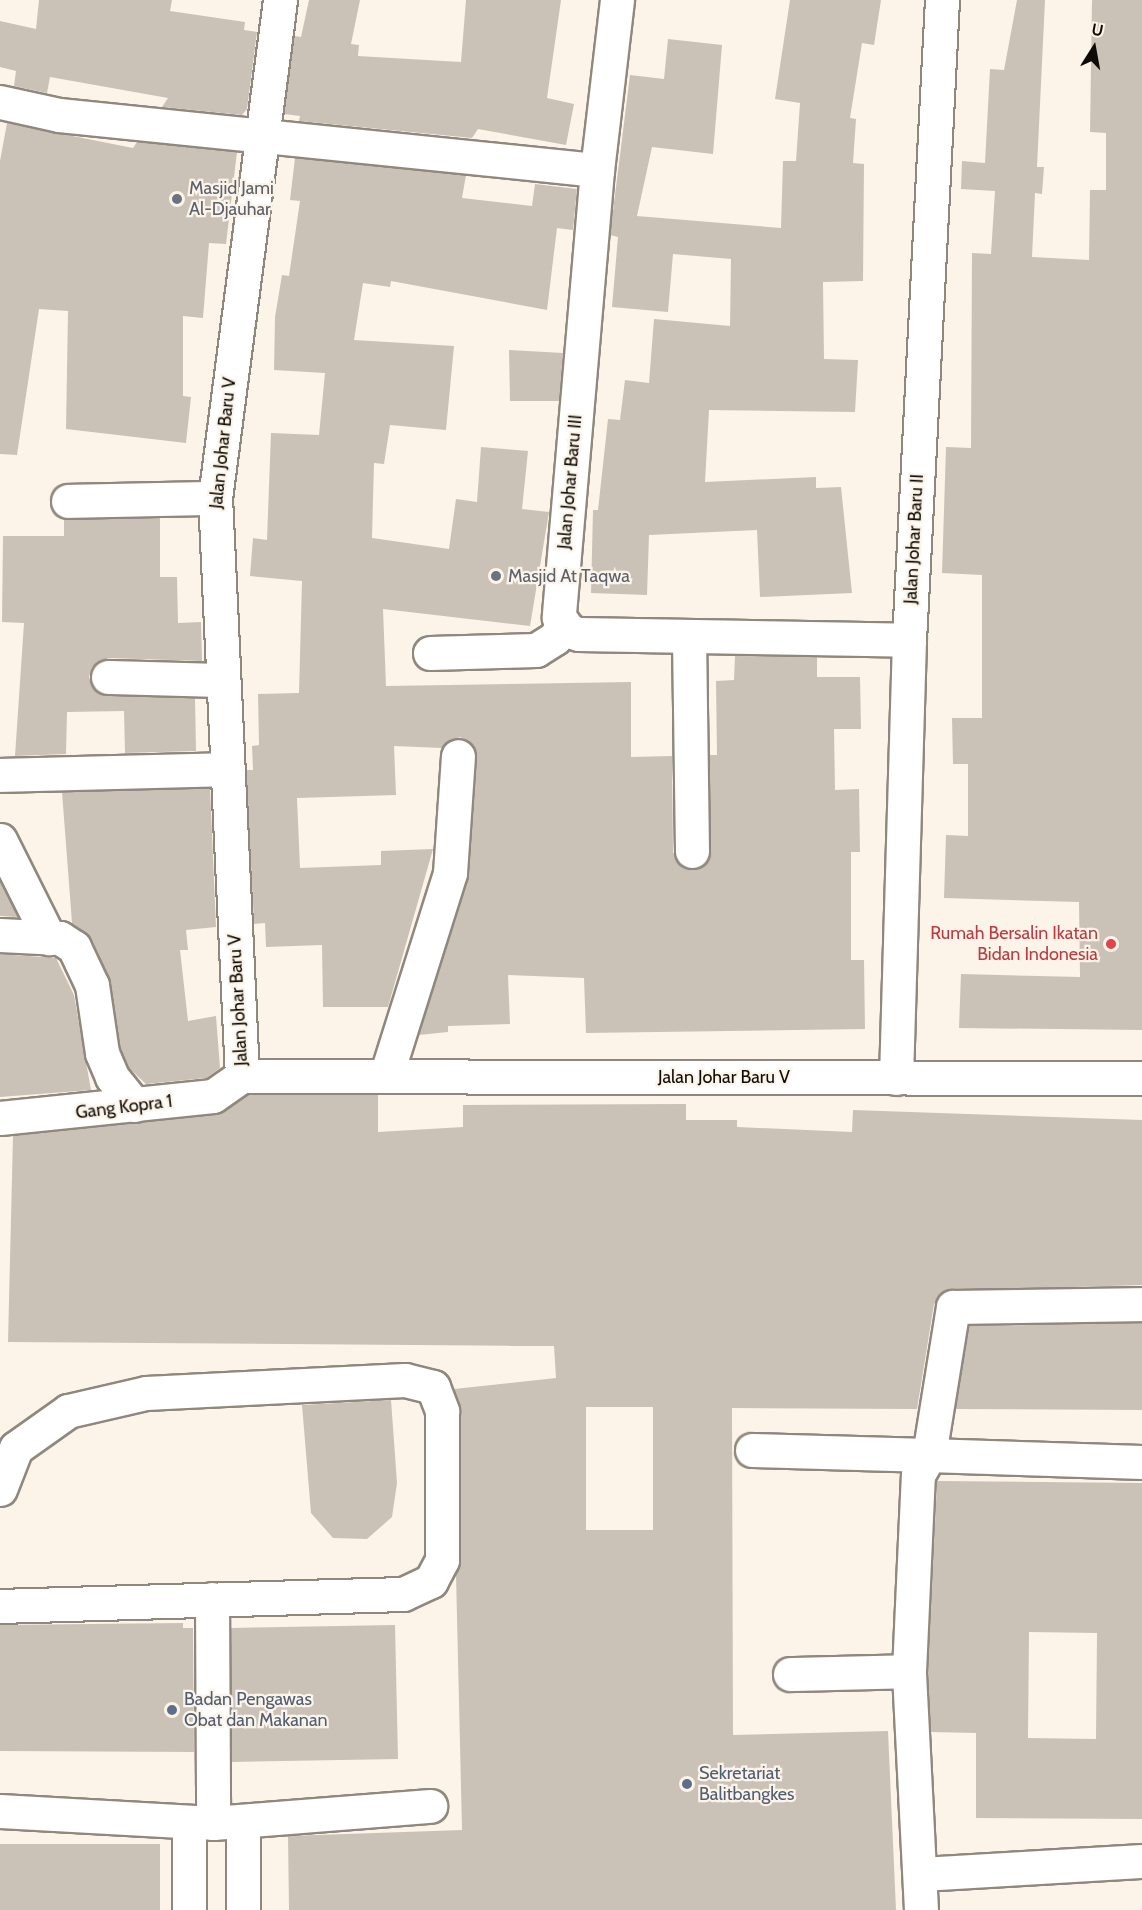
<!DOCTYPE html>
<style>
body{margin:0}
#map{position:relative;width:1142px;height:1910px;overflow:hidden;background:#fcf4e8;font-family:Cabin,sans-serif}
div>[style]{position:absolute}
.building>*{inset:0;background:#cac2b6}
.roads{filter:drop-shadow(2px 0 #90887d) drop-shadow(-2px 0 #90887d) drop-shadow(0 2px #90887d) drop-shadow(0 -2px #90887d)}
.minor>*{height:33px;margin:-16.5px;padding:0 16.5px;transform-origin:16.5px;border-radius:16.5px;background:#fff}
.dots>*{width:16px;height:16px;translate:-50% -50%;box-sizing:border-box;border:3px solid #fcf4e8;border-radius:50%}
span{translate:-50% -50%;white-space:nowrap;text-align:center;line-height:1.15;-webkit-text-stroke:4.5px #fcf4e8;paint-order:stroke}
.worship-label{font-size:18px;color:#5b616d}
.left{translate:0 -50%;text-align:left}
.street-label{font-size:18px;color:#0e0b07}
.health-label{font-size:18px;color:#be3a42}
.right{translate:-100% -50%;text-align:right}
.service-label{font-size:18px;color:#4e5e75}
.north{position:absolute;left:1064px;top:18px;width:60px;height:60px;-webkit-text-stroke:4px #fcf4e8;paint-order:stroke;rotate:11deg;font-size:16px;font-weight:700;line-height:24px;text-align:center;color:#0e0b07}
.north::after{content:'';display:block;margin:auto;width:21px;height:27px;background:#0e0b07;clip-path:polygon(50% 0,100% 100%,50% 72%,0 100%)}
</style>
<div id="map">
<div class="building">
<i style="clip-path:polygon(39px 0,172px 0,170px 11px,245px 22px,244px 30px,257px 32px,247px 109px,242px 115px,162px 107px,168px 98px,50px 77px,47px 93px,14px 86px,16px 71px,0 67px,0 21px,36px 29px)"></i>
<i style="clip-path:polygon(309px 0,360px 0,351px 44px,359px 45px,358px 56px,461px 62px,466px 0,561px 0,547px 98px,574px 104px,566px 145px,478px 129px,472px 138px,299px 121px,300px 116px,284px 114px,294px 36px,301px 37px)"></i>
<i style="clip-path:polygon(790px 0,881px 0,874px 45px,862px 43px,850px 118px,856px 119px,853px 163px,864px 164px,863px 281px,823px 282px,824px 359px,858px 360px,855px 412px,709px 410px,705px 482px,816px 477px,816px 488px,841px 487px,852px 593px,760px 597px,757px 530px,649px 535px,647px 595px,591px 593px,593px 510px,598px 510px,608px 419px,620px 420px,625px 380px,649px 383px,654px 319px,730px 326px,731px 259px,673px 254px,668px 312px,612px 307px,618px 237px,610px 235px,630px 75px,664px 79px,668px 39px,722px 45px,713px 154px,652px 147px,637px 216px,781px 228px,783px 161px,796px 161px,800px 103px,775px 99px)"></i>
<i style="clip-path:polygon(1017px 0,1045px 0,1037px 167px,1044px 167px,1042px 194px,1035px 193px,1032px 257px,1089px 260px,1090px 190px,1106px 190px,1106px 133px,1090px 132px,1092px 0,1142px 0,1142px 1030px,959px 1028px,961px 974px,1080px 977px,1079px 902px,944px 898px,946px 835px,968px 836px,968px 764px,953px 764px,952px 718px,982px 718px,982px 575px,942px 573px,946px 447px,971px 448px,972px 253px,991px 254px,995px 191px,961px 189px,962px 161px,985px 163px,990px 69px,1004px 70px)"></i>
<i style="clip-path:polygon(7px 123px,133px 148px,137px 142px,237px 152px,226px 244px,209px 243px,203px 318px,183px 316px,183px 396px,191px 397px,186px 443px,66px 429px,68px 311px,39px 309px,17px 455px,0 454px,0 161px)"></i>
<i style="clip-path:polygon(295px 158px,466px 175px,462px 198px,532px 206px,535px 184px,577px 189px,573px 230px,557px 228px,547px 310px,391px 281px,390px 287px,363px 283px,354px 340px,454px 346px,446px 430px,390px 425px,384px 464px,374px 463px,372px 538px,449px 549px,456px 499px,477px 502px,481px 447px,528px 451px,522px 509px,549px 512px,530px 626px,383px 609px,386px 686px,631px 682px,631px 757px,672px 756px,673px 852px,682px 867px,693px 870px,708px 861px,711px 851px,709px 755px,717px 755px,716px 681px,734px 680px,735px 656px,817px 657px,817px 677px,860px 677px,861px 729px,834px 729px,835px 790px,859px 789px,860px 852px,851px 852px,851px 960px,864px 960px,865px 1029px,586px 1033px,584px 978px,508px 975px,510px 1024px,448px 1026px,448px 1032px,419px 1035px,469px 875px,477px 757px,469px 741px,460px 737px,442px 748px,394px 746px,396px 795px,297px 798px,300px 868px,381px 865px,381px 851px,433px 849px,388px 1007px,323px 1007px,322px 945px,266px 947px,265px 923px,254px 924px,246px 770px,253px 770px,252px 746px,259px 745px,258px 694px,299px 693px,302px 581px,250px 576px,253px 538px,267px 540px,271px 433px,319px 435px,325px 373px,274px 370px,275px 317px,282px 275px,289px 276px,300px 201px,290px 200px)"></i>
<i style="clip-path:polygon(509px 350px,563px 353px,559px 401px,510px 401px)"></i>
<i style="clip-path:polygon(160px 518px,160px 577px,177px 577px,178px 623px,201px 622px,202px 661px,108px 658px,92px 667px,89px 677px,92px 686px,107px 696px,195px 698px,196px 751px,125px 753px,124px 711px,67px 712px,66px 754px,15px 756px,24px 623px,2px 622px,3px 536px,64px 536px,64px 519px)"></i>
<i style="clip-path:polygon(210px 788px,216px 927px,186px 930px,188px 950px,180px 950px,188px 1021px,216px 1016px,220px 1068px,206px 1078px,146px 1084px,128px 1067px,120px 1048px,109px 977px,91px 938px,72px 923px,62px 792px)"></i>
<i style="clip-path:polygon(0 882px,18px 917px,0 916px)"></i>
<i style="clip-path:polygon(0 954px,56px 958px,74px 995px,91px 1090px,0 1097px)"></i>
<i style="clip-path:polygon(evenodd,248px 1095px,378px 1095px,378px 1132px,463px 1127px,463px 1105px,686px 1104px,686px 1120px,737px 1120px,737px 1127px,852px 1132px,853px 1110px,1142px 1120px,1142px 1285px,944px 1291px,934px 1304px,917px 1409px,732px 1408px,733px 1735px,888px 1731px,896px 1910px,289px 1910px,288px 1836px,462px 1830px,456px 1574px,461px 1560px,461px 1411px,454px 1389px,556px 1378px,554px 1346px,8px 1342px,13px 1136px,215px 1115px,248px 1095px,586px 1407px,653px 1407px,653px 1530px,586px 1530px,586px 1407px)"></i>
<i style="clip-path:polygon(1142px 1323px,1142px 1410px,955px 1409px,969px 1326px)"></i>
<i style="clip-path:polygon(391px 1400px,397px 1483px,392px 1517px,367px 1539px,333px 1538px,311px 1513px,302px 1405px)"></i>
<i style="clip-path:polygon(evenodd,937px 1481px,1142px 1483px,1142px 1819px,976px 1818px,976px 1733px,931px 1732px,928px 1671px,937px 1481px,1029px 1632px,1097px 1633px,1096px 1739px,1028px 1738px,1029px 1632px)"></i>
<i style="clip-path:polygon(183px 1623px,183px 1628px,193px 1628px,194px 1752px,0 1751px,0 1625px)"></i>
<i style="clip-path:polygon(395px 1625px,398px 1759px,231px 1762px,231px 1628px)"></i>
<i style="clip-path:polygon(0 1844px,160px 1844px,160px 1910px,0 1910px)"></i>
</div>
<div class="roads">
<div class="minor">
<i style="left:617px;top:0;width:171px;rotate:96.7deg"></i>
<i style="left:597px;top:170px;width:449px;rotate:94.9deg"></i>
<i style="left:559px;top:617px;width:17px;rotate:54deg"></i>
<i style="left:569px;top:631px;width:10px;rotate:17deg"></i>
<i style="left:579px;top:634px;width:330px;rotate:1deg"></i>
<i style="left:0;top:102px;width:60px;rotate:12.4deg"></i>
<i style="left:59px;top:115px;width:541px;rotate:5.84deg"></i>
<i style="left:68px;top:501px;width:147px;rotate:-1.2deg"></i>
<i style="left:689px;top:636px;width:215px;rotate:89.2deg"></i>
<i style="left:430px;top:653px;width:106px;rotate:-1.6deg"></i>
<i style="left:536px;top:650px;width:22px;rotate:-32deg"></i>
<i style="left:555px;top:638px;width:16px;rotate:-60deg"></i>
<i style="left:108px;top:677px;width:114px;rotate:1.5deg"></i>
<i style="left:0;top:775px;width:225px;rotate:-1.5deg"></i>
<i style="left:0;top:840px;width:110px;rotate:63.4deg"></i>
<i style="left:0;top:935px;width:60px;rotate:2.9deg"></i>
<i style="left:60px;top:938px;width:17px;rotate:33deg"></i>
<i style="left:74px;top:947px;width:42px;rotate:64.7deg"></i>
<i style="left:92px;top:985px;width:69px;rotate:81.6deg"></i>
<i style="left:102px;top:1053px;width:26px;rotate:67deg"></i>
<i style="left:112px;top:1077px;width:36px;rotate:51deg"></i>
<i style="left:242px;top:1076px;width:579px;rotate:-92.67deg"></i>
<i style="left:215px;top:498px;width:502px;rotate:-82.56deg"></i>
<i style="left:242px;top:1076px;width:900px;rotate:0.13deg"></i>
<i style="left:386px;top:1076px;width:213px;rotate:-72.5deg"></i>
<i style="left:450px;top:873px;width:117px;rotate:-86.1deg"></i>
<i style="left:896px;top:1078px;width:438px;rotate:-88.3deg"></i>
<i style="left:909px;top:640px;width:641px;rotate:-87.05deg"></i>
<i style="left:0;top:1118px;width:214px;rotate:-5.9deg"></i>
<i style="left:213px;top:1096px;width:35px;rotate:-35deg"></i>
<i style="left:752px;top:1450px;width:177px;rotate:1.6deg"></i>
<i style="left:929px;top:1455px;width:150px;rotate:-80.8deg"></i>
<i style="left:953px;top:1307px;width:189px;rotate:-0.9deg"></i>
<i style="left:0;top:1489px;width:44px;rotate:-68.7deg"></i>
<i style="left:16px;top:1448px;width:64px;rotate:-35.4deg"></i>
<i style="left:68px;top:1411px;width:80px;rotate:-13deg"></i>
<i style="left:146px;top:1393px;width:259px;rotate:-2.9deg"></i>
<i style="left:405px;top:1380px;width:29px;rotate:14deg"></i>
<i style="left:433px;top:1387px;width:26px;rotate:69deg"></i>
<i style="left:442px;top:1411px;width:149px;rotate:90deg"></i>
<i style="left:442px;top:1560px;width:24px;rotate:118deg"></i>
<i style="left:431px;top:1581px;width:31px;rotate:155deg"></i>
<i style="left:403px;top:1594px;width:403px;rotate:178.3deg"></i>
<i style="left:212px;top:1599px;width:224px;rotate:89.7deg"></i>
<i style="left:790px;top:1674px;width:119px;rotate:-1.4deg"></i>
<i style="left:0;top:1811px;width:213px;rotate:3.2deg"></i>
<i style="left:213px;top:1823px;width:218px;rotate:-4.5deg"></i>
<i style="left:243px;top:1821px;width:89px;rotate:90deg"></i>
<i style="left:921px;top:1874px;width:221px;rotate:-3.4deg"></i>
<i style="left:189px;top:1910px;width:88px;rotate:-90deg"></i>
<i style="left:921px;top:1910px;width:239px;rotate:-92.9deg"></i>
<i style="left:909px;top:1671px;width:196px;rotate:-87.4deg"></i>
<i style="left:918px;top:1475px;width:23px;rotate:-61deg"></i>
<i style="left:929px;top:1455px;width:213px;rotate:1.9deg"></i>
</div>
</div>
<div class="dots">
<i style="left:177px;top:199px;background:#6b7280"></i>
<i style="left:496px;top:576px;background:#6b7280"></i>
<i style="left:1111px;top:944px;background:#e0444e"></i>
<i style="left:172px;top:1710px;background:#5c6f8a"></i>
<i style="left:687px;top:1784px;background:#5c6f8a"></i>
</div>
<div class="worship-label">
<span class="left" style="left:189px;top:199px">Masjid Jami<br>Al-Djauhar</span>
<span class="left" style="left:508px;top:576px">Masjid At Taqwa</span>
</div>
<div class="street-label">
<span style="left:223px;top:443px;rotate:-84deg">Jalan Johar Baru V</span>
<span style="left:570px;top:482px;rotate:-85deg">Jalan Johar Baru III</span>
<span style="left:914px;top:539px;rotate:-87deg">Jalan Johar Baru II</span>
<span style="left:238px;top:1000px;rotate:-93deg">Jalan Johar Baru V</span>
<span style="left:724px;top:1077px">Jalan Johar Baru V</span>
<span style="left:124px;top:1107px;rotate:-7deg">Gang Kopra 1</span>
</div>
<div class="health-label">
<span class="right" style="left:1098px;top:944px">Rumah Bersalin Ikatan<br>Bidan Indonesia</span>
</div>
<div class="service-label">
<span class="left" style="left:184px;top:1710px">Badan Pengawas<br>Obat dan Makanan</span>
<span class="left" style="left:699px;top:1784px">Sekretariat<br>Balitbangkes</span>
</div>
<div class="north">U</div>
</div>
